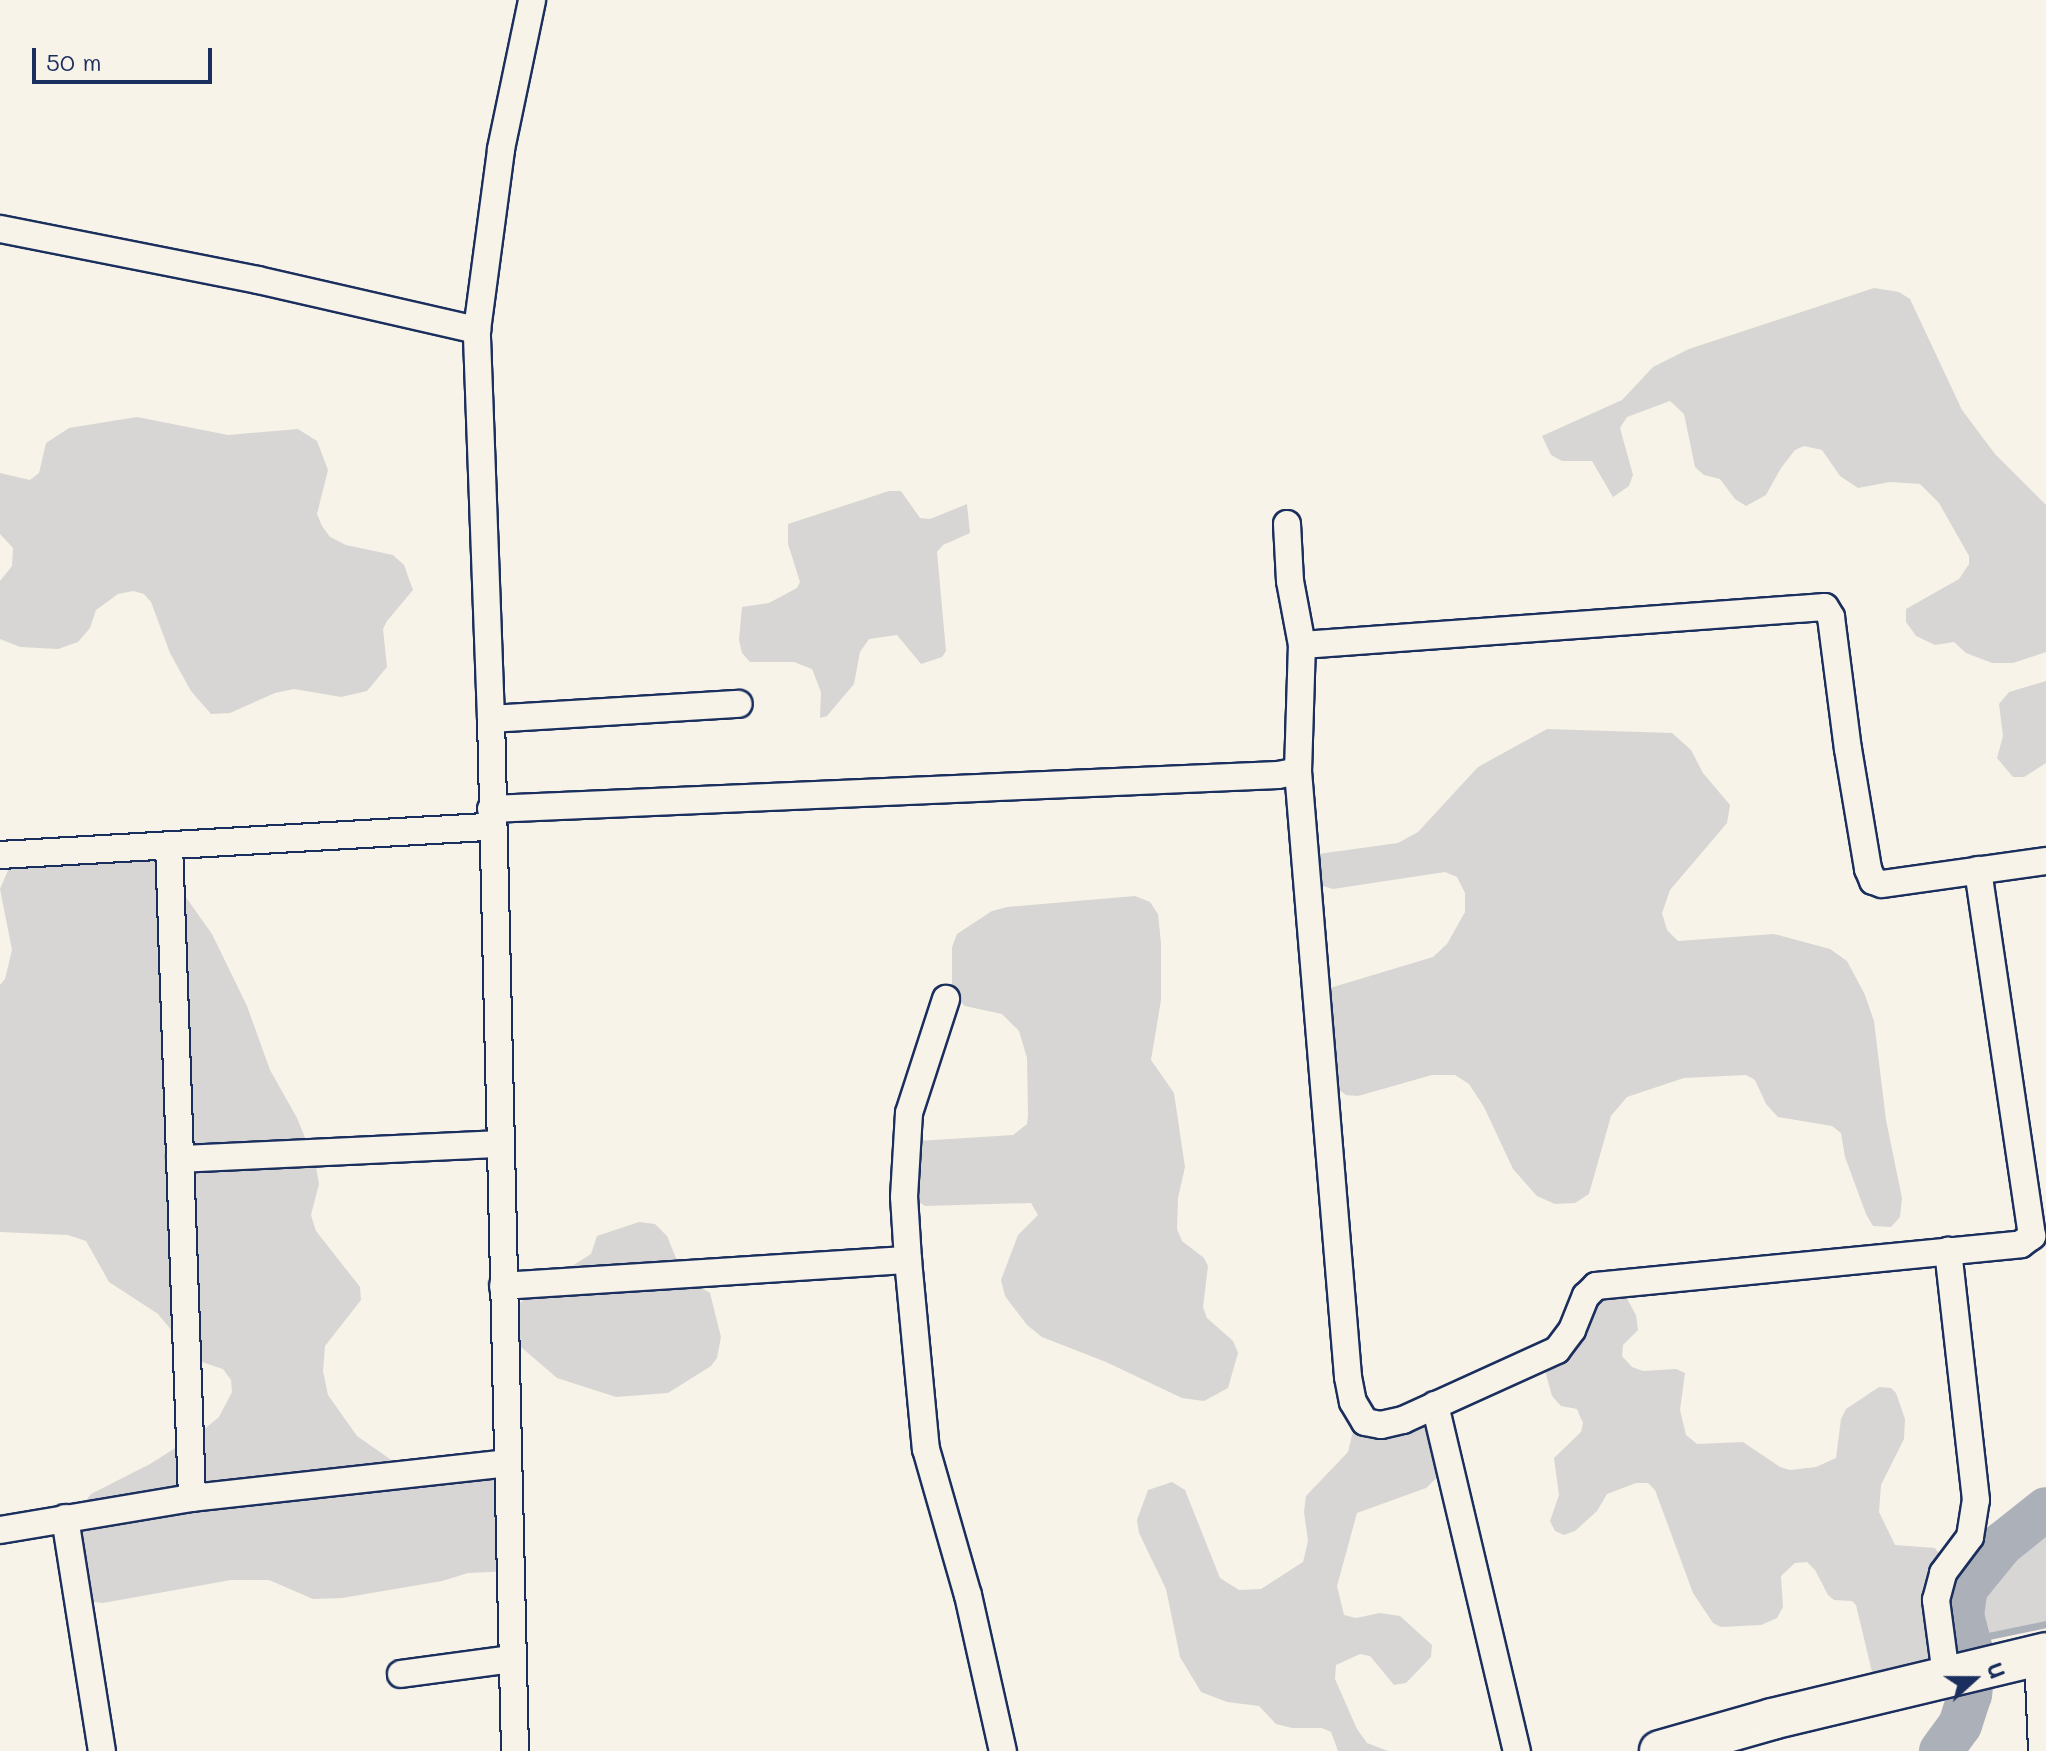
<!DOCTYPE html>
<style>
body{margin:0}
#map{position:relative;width:2046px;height:1751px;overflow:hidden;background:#f7f3e8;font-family:Mali,sans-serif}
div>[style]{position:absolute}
.green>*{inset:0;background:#d7d6d4}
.stream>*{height:7px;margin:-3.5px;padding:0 3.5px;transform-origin:3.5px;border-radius:3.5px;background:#acb0b9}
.river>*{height:44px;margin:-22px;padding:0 22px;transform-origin:22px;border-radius:22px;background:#acb0b9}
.roads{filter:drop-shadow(2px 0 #1b2f5e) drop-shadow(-2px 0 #1b2f5e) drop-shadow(0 2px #1b2f5e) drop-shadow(0 -2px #1b2f5e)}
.minor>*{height:26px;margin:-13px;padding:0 13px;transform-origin:13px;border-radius:13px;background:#f7f3e8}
.primary>*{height:40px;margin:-20px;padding:0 20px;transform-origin:20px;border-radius:20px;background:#f7f3e8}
span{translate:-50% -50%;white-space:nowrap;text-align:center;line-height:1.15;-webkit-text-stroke:6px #f7f3e8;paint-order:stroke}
.north{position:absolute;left:1934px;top:1639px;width:80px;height:80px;-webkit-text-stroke:6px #f7f3e8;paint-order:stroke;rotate:69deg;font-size:22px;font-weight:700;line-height:32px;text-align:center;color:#1b2f5e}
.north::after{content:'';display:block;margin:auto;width:28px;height:36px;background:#1b2f5e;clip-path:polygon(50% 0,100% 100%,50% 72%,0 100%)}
.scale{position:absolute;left:32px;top:48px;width:180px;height:36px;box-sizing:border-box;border:4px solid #1b2f5e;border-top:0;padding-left:10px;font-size:24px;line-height:28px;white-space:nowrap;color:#1b2f5e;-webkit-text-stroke:6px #f7f3e8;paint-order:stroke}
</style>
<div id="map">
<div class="green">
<i style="clip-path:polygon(1874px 288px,1899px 292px,1910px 299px,1962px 410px,1995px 454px,2046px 505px,2046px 652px,2013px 663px,1992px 663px,1966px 653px,1954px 642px,1935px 645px,1916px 636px,1906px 622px,1906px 609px,1959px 579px,1969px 564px,1969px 556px,1939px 503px,1920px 484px,1890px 482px,1858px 488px,1840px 476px,1822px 450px,1804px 446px,1795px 450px,1781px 468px,1766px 495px,1746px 506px,1735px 499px,1720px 479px,1704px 475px,1695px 467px,1684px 414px,1670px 401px,1627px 417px,1620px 428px,1633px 475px,1629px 486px,1613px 497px,1592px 461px,1562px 461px,1551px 455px,1542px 436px,1622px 400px,1653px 367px,1689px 349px)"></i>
<i style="clip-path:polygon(137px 417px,228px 435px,298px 429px,317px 441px,328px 470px,317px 514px,322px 526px,330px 537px,346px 545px,393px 555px,404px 565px,413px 590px,387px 621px,383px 629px,387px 667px,367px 691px,341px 697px,294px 689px,275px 693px,230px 713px,211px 714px,191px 691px,170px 653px,151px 602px,144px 594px,133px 591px,118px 594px,96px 610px,90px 628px,78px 642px,58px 649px,20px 647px,0 639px,0 581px,12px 566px,13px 548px,0 534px,0 473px,30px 480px,39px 473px,46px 443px,69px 428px)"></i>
<i style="clip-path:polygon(889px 491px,901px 491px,920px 518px,930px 519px,967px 504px,970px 533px,943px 545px,937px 552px,946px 651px,942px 657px,921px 664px,897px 635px,869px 639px,860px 652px,854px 684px,827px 716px,820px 718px,821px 692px,812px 669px,794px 662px,750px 662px,742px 653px,739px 640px,742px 607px,769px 603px,797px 588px,800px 582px,788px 544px,788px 524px)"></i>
<i style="clip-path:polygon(2046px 681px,2046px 763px,2024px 777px,2013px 777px,1997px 758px,2003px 736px,1999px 704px,2009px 692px)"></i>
<i style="clip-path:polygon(1547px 729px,1672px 733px,1691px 750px,1703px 773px,1730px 805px,1727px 823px,1670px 890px,1662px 913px,1667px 930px,1678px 941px,1774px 934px,1830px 949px,1847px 961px,1865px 995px,1874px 1021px,1886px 1120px,1902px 1198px,1900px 1217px,1891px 1227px,1873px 1226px,1866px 1214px,1845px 1157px,1841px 1133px,1832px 1126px,1778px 1117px,1766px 1104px,1755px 1080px,1746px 1075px,1684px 1078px,1627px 1097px,1611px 1116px,1589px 1194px,1575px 1203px,1555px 1204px,1537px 1196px,1513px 1169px,1484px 1107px,1469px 1084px,1455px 1075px,1432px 1075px,1358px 1096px,1346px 1095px,1337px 1088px,1323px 1000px,1330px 988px,1433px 957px,1447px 944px,1465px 912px,1465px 893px,1457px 877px,1445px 872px,1333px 889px,1320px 885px,1318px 854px,1398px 843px,1418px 832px,1478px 767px)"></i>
<i style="clip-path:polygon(157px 846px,180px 889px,212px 934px,247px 1006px,270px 1070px,297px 1118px,315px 1162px,319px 1184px,311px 1215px,316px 1231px,360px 1287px,361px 1300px,325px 1346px,323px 1371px,328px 1395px,357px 1436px,407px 1471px,508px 1476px,510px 1571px,468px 1573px,442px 1581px,342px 1598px,313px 1599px,269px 1580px,231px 1580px,103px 1603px,77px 1600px,80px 1508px,91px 1494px,150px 1464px,202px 1431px,219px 1417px,232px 1392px,231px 1380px,223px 1369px,196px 1360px,158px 1314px,109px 1282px,86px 1241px,68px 1235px,0 1232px,0 985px,5px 979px,12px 950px,0 889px,15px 854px)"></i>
<i style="clip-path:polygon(1135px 896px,1150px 902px,1158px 914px,1161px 943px,1161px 1000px,1151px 1060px,1174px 1093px,1185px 1167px,1178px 1198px,1177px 1229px,1182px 1241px,1204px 1258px,1208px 1266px,1203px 1307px,1207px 1318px,1233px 1341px,1238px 1353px,1228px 1388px,1204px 1401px,1182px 1398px,1106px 1362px,1042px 1337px,1027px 1325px,1005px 1296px,1001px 1280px,1018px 1235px,1038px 1215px,1031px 1203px,925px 1206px,916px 1200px,918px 1141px,1013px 1135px,1027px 1124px,1028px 1115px,1027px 1058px,1019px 1031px,1002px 1014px,965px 1006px,952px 994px,952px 947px,957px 934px,992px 911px,1007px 907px)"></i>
<i style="clip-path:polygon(639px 1222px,655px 1224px,667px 1236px,684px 1278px,710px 1293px,721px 1337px,717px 1358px,711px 1366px,668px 1393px,616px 1397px,557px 1378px,514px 1341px,519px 1304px,549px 1275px,572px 1266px,591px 1254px,597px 1236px)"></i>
<i style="clip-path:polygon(1618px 1282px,1636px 1315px,1638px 1330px,1623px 1345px,1622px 1356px,1632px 1367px,1643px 1371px,1676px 1369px,1685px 1373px,1680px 1410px,1686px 1435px,1697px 1444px,1743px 1442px,1780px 1467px,1790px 1470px,1816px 1467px,1836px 1458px,1841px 1419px,1846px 1409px,1879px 1387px,1891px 1388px,1896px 1393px,1905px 1419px,1904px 1439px,1881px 1485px,1879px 1512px,1895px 1545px,1935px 1548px,1942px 1558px,1946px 1675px,1877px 1693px,1856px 1605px,1852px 1601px,1834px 1600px,1828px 1595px,1815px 1570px,1807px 1562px,1795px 1563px,1781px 1576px,1783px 1607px,1777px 1618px,1761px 1625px,1721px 1627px,1713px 1623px,1693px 1593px,1655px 1490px,1648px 1483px,1636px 1483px,1607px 1494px,1597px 1511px,1575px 1531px,1564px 1535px,1555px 1531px,1550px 1521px,1559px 1495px,1554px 1458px,1581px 1432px,1583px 1423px,1577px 1409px,1561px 1406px,1552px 1396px,1546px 1374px,1549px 1353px,1579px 1312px)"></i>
<i style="clip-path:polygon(1435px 1405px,1450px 1465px,1426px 1488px,1357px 1513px,1337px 1586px,1344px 1615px,1356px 1618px,1380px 1613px,1400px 1616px,1432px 1645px,1431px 1657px,1406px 1683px,1394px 1685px,1370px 1656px,1360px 1654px,1336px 1665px,1335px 1679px,1357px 1729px,1367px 1743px,1388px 1751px,1338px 1751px,1331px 1732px,1322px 1728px,1292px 1728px,1276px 1724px,1259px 1706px,1227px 1702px,1201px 1692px,1180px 1657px,1166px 1589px,1139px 1533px,1137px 1520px,1148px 1490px,1172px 1482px,1185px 1490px,1220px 1578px,1239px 1590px,1261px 1589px,1303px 1562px,1308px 1541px,1304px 1512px,1306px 1496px,1348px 1452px,1353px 1431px,1358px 1426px)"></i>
<i style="clip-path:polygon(2046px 1509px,2046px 1624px,1969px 1640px,1962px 1602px,1974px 1574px,2002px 1544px)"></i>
</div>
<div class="stream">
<i style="left:1969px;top:1640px;width:79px;rotate:-11.7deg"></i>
</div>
<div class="river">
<i style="left:1941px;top:1751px;width:32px;rotate:-54deg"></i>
<i style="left:1960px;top:1725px;width:32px;rotate:-72deg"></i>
<i style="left:1970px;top:1695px;width:33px;rotate:-83deg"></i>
<i style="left:1974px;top:1662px;width:49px;rotate:-104.3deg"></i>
<i style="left:1962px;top:1615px;width:27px;rotate:-82deg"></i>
<i style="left:1966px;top:1588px;width:57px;rotate:-50.7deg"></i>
<i style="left:2002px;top:1544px;width:56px;rotate:-38.5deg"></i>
</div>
<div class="roads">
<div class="minor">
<i style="left:0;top:229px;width:263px;rotate:11.2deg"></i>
<i style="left:258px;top:280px;width:225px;rotate:12.9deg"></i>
<i style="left:1287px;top:524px;width:57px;rotate:87deg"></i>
<i style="left:1290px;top:581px;width:65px;rotate:79.4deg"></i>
<i style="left:491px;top:719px;width:248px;rotate:-3.5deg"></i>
<i style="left:1298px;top:771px;width:608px;rotate:85.28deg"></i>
<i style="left:1348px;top:1377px;width:25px;rotate:79deg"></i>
<i style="left:1353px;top:1402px;width:23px;rotate:59deg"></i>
<i style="left:1365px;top:1422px;width:16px;rotate:11deg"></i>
<i style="left:1381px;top:1425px;width:23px;rotate:-13deg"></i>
<i style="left:1403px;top:1420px;width:169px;rotate:-24.4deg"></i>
<i style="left:1557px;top:1350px;width:25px;rotate:-53deg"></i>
<i style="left:1572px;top:1330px;width:37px;rotate:-68deg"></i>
<i style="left:1586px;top:1296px;width:14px;rotate:-45deg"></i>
<i style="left:1596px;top:1286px;width:427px;rotate:-5.6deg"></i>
<i style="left:2021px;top:1244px;width:14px;rotate:-36deg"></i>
<i style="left:2032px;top:1236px;width:370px;rotate:-98.4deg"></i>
<i style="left:491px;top:809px;width:788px;rotate:-2.47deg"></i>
<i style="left:1278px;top:775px;width:20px;rotate:-11deg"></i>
<i style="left:1298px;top:771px;width:126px;rotate:-88.2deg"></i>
<i style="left:1302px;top:645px;width:524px;rotate:-4.16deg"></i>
<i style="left:1825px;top:607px;width:12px;rotate:59deg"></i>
<i style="left:1831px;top:617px;width:133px;rotate:82.7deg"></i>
<i style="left:1848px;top:749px;width:122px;rotate:80.5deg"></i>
<i style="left:1868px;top:869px;width:13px;rotate:67deg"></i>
<i style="left:1873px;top:881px;width:9px;rotate:18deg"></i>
<i style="left:1882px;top:884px;width:166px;rotate:-8deg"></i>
<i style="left:169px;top:845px;width:653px;rotate:87.98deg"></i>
<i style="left:0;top:855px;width:493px;rotate:-3.3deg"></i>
<i style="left:180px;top:1159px;width:319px;rotate:-2.7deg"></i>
<i style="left:908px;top:1260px;width:63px;rotate:-93.6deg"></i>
<i style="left:904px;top:1197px;width:84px;rotate:-86.6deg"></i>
<i style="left:909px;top:1113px;width:120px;rotate:-72deg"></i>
<i style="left:503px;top:1286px;width:406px;rotate:-3.7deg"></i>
<i style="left:908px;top:1260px;width:190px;rotate:84.6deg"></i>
<i style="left:926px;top:1449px;width:152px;rotate:74deg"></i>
<i style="left:968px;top:1595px;width:160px;rotate:77.4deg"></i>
<i style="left:1435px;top:1405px;width:356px;rotate:76.7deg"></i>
<i style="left:65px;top:1518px;width:236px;rotate:81deg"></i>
<i style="left:0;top:1530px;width:195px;rotate:-9.5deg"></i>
<i style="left:192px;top:1498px;width:317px;rotate:-6.3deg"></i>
<i style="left:2038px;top:1654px;width:97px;rotate:87.6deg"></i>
<i style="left:401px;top:1674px;width:112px;rotate:-7.7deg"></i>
<i style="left:1946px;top:1675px;width:76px;rotate:-97.6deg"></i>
<i style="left:1936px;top:1600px;width:28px;rotate:-75deg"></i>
<i style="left:1943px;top:1573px;width:45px;rotate:-53.1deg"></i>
<i style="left:1970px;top:1537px;width:37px;rotate:-81deg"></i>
<i style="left:1976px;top:1500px;width:251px;rotate:-96.4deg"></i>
<i style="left:515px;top:1751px;width:1032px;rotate:-91.33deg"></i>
<i style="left:491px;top:719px;width:389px;rotate:-92.1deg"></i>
<i style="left:477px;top:330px;width:183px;rotate:-82.4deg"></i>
<i style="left:501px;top:149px;width:152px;rotate:-78.2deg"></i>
</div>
<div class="primary">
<i style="left:1660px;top:1751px;width:116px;rotate:-15.9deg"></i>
<i style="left:1772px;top:1719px;width:282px;rotate:-13.5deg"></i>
</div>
</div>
<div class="north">U</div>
<div class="scale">50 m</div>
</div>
